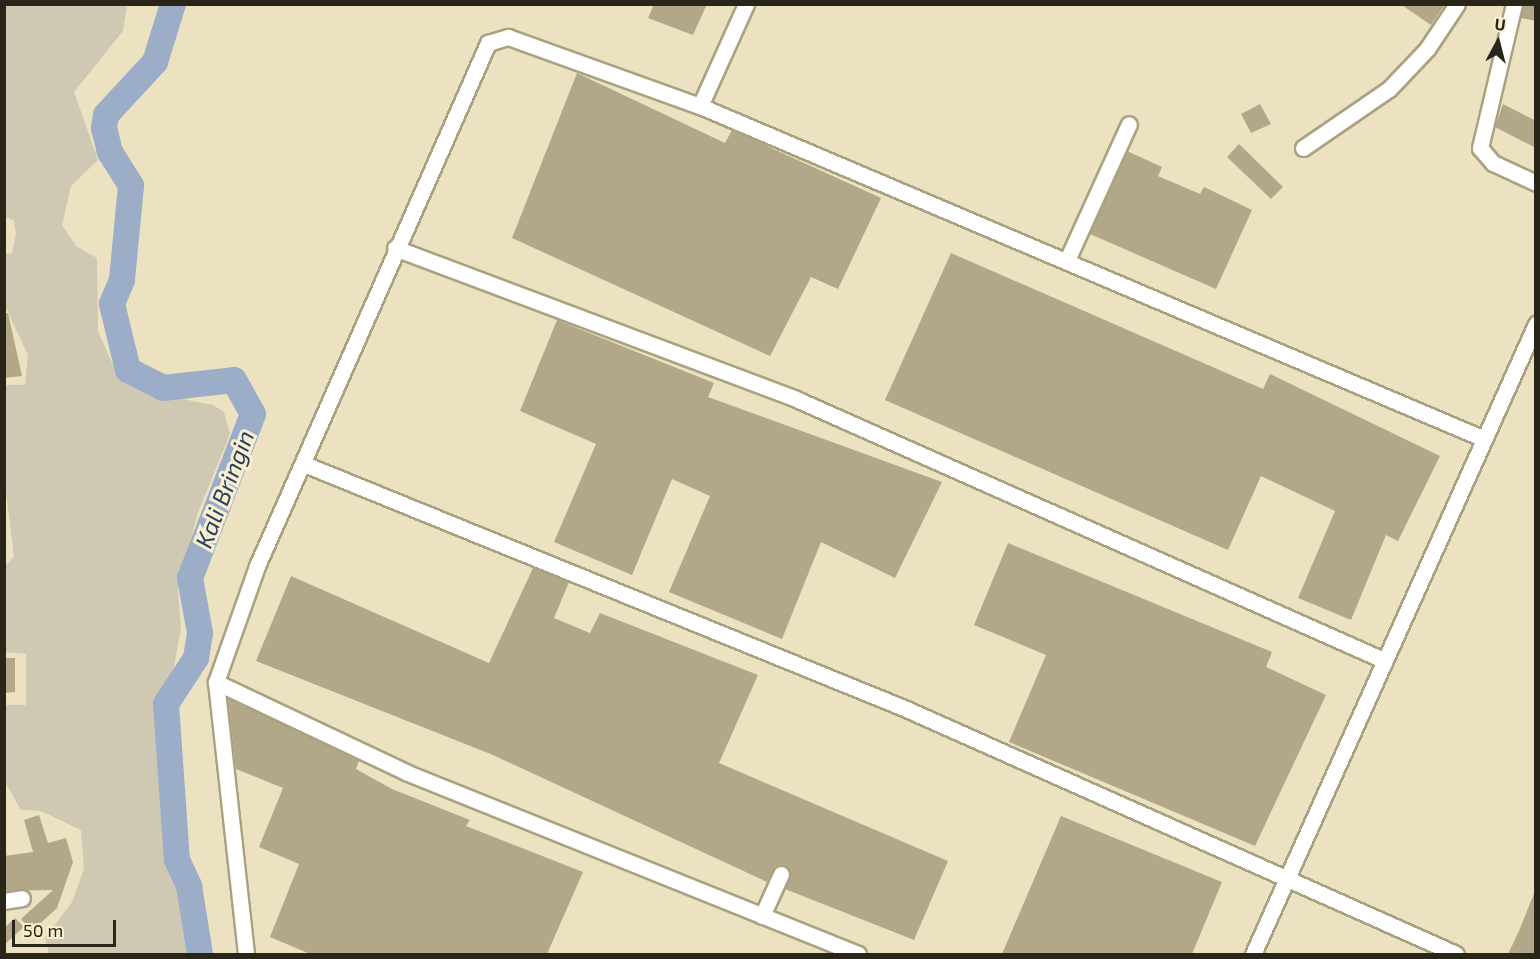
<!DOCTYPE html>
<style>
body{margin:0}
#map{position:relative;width:1540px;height:959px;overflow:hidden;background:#ece2c1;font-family:"Exo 2",sans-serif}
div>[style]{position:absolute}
.green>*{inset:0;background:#cfc8b3}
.river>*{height:26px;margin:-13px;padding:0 13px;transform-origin:13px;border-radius:13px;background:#9cadc8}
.building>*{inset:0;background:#b2a889}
.roads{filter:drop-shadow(2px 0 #aaa181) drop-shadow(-2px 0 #aaa181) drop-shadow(0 2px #aaa181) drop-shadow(0 -2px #aaa181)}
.minor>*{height:15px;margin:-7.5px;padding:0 7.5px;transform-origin:7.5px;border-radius:7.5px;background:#fff}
span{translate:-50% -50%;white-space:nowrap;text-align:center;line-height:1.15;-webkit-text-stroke:6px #f9efce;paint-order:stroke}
.water-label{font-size:24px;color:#274067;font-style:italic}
.frame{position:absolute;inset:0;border:6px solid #292519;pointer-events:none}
.north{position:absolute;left:1468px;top:12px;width:60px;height:60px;-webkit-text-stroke:4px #f9efce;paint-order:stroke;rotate:7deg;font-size:16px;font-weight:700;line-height:24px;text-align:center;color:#292519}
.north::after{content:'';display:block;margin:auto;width:21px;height:27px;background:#292519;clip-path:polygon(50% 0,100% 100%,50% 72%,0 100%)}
.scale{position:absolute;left:12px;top:920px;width:104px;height:27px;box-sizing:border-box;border:3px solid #292519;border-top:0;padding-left:8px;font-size:18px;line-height:21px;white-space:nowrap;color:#292519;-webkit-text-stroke:4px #f9efce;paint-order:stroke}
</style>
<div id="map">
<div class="green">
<i style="clip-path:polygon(5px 5px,127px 5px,123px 31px,74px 92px,98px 160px,71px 186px,62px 225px,76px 246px,97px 258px,98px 332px,119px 378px,141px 391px,213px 405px,224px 412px,230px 434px,197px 515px,178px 591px,181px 628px,173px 672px,154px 711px,173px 872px,190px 954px,49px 954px,45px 938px,72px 902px,84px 869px,81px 830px,41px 811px,21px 810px,5px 782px,5px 705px,26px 705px,26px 654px,5px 652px,5px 566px,14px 557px,4px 475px,5px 385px,25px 385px,28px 355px,5px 306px,5px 254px,12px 253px,16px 234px,14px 221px,5px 216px)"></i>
</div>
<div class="river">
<i style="left:173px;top:4px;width:61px;rotate:107.2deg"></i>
<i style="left:155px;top:62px;width:72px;rotate:132.8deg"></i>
<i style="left:106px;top:115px;width:13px;rotate:99deg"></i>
<i style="left:104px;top:128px;width:25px;rotate:76deg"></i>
<i style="left:110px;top:152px;width:40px;rotate:58deg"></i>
<i style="left:131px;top:186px;width:94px;rotate:95.5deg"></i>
<i style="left:122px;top:280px;width:26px;rotate:113deg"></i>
<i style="left:112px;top:304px;width:68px;rotate:76.4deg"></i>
<i style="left:128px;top:370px;width:39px;rotate:27deg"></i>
<i style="left:163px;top:388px;width:71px;rotate:-6.4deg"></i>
<i style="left:234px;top:380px;width:39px;rotate:61deg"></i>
<i style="left:253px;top:414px;width:176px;rotate:111deg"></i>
<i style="left:190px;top:578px;width:56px;rotate:79.7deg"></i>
<i style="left:200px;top:633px;width:25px;rotate:99deg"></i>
<i style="left:196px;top:658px;width:55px;rotate:123.1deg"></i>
<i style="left:166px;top:704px;width:156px;rotate:86deg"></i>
<i style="left:177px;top:860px;width:29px;rotate:65deg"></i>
<i style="left:189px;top:886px;width:69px;rotate:80.8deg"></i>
</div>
<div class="building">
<i style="clip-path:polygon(654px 4px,707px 4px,693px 35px,648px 18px)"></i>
<i style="clip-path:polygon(1400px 4px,1445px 4px,1431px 25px)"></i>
<i style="clip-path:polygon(1524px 4px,1536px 4px,1536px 21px,1521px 18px)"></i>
<i style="clip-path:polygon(577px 73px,725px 143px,732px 130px,881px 198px,838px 289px,811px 277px,770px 356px,512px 238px)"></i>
<i style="clip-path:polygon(1260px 104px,1271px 124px,1251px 133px,1241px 114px)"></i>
<i style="clip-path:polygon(1503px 104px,1536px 121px,1536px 148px,1495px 127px)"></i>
<i style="clip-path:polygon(1239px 144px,1283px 187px,1271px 199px,1227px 157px)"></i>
<i style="clip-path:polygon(1127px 151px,1162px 167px,1158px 176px,1200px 194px,1204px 187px,1252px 210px,1216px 289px,1090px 234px)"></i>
<i style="clip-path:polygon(951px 253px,1263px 389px,1270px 374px,1440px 456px,1398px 541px,1386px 535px,1351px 620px,1298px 598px,1335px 511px,1261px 476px,1228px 550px,885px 400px)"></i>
<i style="clip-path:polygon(8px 313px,22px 376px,4px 378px,4px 314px)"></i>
<i style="clip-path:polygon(557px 320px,714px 383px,708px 397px,942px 482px,895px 578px,821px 542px,782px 639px,669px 592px,710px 496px,672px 479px,632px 575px,554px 542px,596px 444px,520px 411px)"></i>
<i style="clip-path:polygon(1008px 543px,1272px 652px,1266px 667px,1326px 695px,1255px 846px,1009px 742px,1046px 655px,974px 625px)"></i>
<i style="clip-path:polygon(533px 568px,569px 582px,554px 618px,590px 633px,600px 613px,758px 675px,719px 763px,948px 861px,914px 940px,785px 889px,791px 874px,784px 865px,775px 866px,767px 882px,493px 755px,256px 661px,291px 576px,489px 663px)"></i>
<i style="clip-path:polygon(4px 658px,15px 658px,15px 692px,4px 693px)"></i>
<i style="clip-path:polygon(228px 698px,359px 761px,356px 769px,392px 789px,470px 820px,466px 826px,583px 872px,547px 954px,310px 954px,270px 937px,299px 864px,259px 847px,283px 788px,236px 769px)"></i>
<i style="clip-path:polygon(39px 815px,48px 843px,66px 838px,73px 862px,57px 908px,32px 931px,21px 919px,53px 890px,4px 891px,4px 856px,33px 852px,24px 820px)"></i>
<i style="clip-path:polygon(1061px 816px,1222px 882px,1192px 954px,1002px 954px)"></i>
<i style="clip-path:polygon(1535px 891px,1536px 954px,1508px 954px,1519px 931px)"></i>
<i style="clip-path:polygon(15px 918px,24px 927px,4px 945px,4px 928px)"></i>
</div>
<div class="roads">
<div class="minor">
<i style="left:1514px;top:4px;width:148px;rotate:103.3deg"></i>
<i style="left:1480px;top:148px;width:20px;rotate:49deg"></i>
<i style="left:1493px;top:163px;width:47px;rotate:24.9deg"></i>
<i style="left:700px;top:106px;width:112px;rotate:-65.7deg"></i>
<i style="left:1303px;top:148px;width:104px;rotate:-34.5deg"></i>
<i style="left:1389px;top:89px;width:55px;rotate:-46.5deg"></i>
<i style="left:1427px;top:49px;width:54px;rotate:-56.3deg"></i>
<i style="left:395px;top:248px;width:428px;rotate:20.6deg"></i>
<i style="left:796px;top:399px;width:640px;rotate:23.96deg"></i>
<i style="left:1067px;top:260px;width:149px;rotate:-65.5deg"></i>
<i style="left:304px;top:464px;width:648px;rotate:22.13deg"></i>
<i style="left:904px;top:708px;width:604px;rotate:24.02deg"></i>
<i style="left:216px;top:682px;width:274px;rotate:83.7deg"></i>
<i style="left:4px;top:901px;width:18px;rotate:-9deg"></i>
<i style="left:762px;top:916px;width:46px;rotate:-65.7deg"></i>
<i style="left:858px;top:954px;width:487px;rotate:-158.1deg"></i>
<i style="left:406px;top:772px;width:210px;rotate:-154.7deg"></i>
<i style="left:216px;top:682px;width:123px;rotate:-70.5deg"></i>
<i style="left:257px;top:566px;width:572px;rotate:-66.17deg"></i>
<i style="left:488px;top:43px;width:21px;rotate:-17deg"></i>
<i style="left:508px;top:37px;width:204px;rotate:19.8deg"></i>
<i style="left:700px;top:106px;width:850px;rotate:23deg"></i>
<i style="left:1253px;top:954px;width:691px;rotate:-65.81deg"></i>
</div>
</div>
<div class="water-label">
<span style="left:224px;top:489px;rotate:-69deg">Kali Bringin</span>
</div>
<div class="frame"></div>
<div class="north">U</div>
<div class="scale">50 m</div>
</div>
